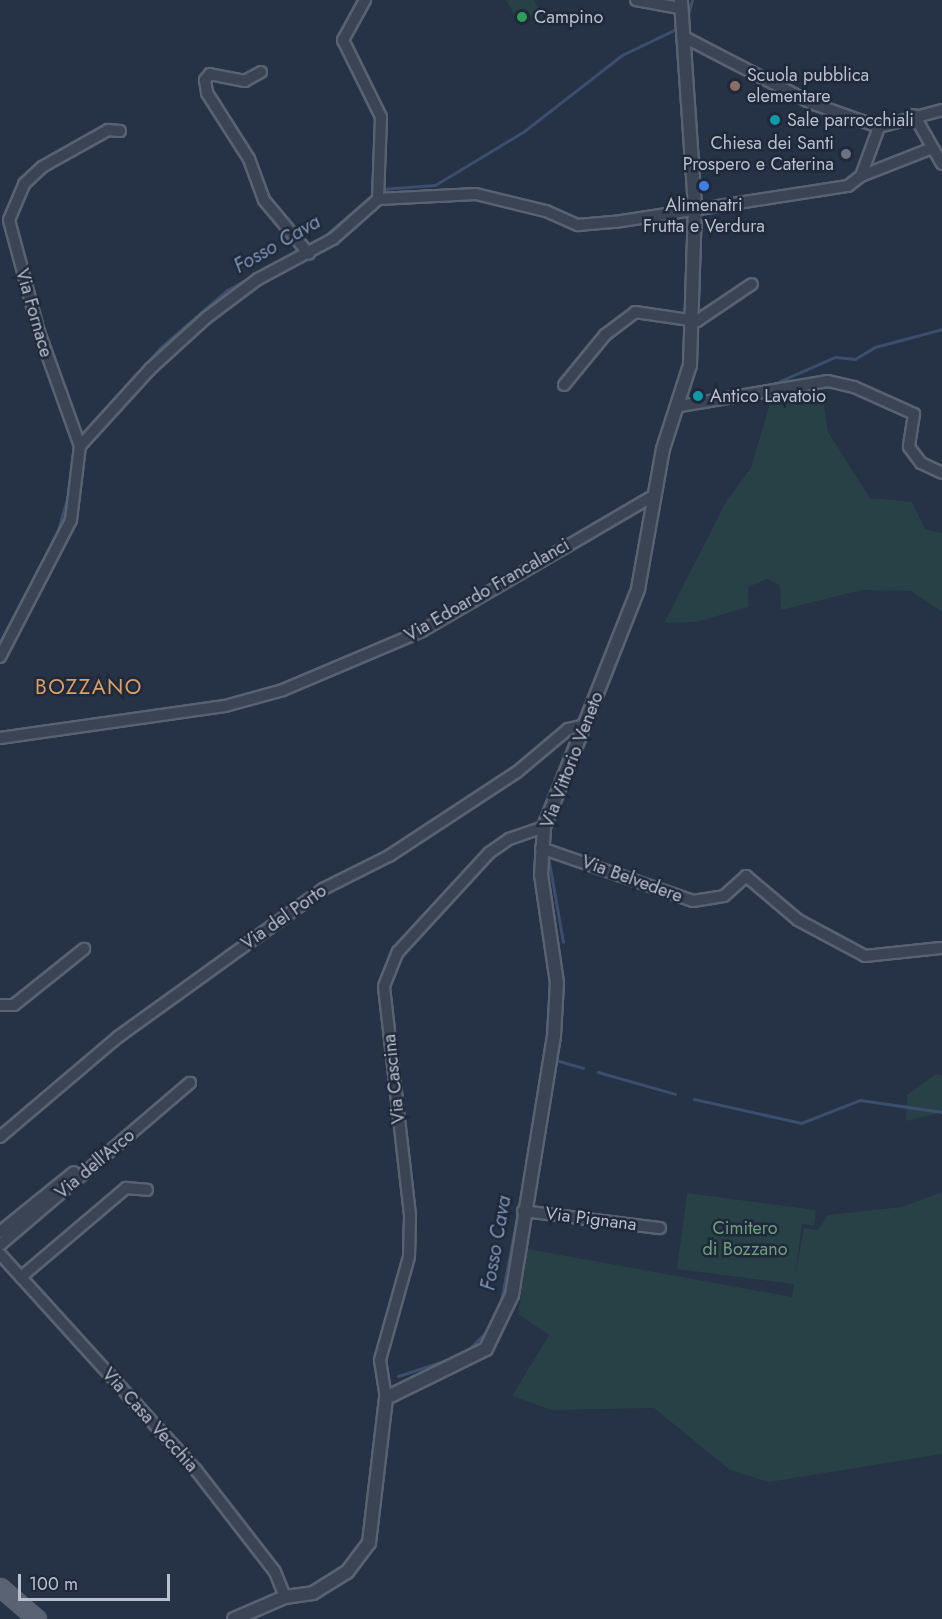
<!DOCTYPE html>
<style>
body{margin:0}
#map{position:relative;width:942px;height:1619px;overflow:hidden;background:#263245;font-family:Jost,sans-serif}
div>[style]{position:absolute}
.green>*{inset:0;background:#284146}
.stream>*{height:3px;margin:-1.5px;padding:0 1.5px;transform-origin:1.5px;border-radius:1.5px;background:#3b4e6e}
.roads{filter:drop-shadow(2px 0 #596271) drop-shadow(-2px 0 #596271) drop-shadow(0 2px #596271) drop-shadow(0 -2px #596271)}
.minor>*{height:10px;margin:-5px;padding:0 5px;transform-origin:5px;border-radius:5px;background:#3b4454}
.tertiary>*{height:12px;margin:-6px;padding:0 6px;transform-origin:6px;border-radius:6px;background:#3b4454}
.primary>*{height:15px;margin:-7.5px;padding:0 7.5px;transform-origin:7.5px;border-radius:7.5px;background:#596374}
.dots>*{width:16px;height:16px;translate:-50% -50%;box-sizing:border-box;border:3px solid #1f293a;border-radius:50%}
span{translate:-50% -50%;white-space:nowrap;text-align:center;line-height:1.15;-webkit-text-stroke:5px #1f293a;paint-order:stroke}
.poi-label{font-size:18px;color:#b8bfcd}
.left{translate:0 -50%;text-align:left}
.right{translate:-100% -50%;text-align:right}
.street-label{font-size:18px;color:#b8bfcd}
.park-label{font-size:18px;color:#6e9f7c}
.water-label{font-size:20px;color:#7e93b6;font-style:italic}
.quarter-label{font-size:21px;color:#db9f66;letter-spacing:1.5px}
.scale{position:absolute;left:18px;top:1574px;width:152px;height:27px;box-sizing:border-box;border:3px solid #b8bfcd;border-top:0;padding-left:8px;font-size:18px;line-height:21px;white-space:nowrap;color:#b8bfcd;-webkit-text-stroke:4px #1f293a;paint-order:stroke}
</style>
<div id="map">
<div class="green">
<i style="clip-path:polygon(506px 0,534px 0,540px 11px,519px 23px)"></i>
<i style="clip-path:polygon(798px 393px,822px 393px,828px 432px,870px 498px,912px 502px,925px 529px,942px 533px,942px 612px,911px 591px,862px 590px,781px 610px,780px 585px,767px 579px,748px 587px,748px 607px,696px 622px,664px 623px,727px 500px,751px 468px,770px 403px)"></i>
<i style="clip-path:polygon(936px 1074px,942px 1075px,942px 1112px,906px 1121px,907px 1095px)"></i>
<i style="clip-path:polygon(942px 1192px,942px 1454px,769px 1482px,730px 1470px,654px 1408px,552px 1410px,512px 1396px,549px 1335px,518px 1314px,528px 1249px,792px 1297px,794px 1284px,677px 1269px,687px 1193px,816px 1210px,814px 1225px,802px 1224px,795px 1277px,804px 1228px,818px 1230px,828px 1215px,902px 1207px)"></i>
</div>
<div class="stream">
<i style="left:687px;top:20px;width:21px;rotate:-76deg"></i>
<i style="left:382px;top:189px;width:53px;rotate:-4.3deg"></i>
<i style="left:435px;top:185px;width:103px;rotate:-31.1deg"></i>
<i style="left:523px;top:132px;width:125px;rotate:-37.9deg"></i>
<i style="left:622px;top:55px;width:62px;rotate:-25.7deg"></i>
<i style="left:320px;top:240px;width:74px;rotate:-40.6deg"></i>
<i style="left:771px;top:385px;width:70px;rotate:-23.6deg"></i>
<i style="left:835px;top:357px;width:20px;rotate:6deg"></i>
<i style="left:855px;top:359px;width:23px;rotate:-31deg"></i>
<i style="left:875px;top:347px;width:69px;rotate:-15deg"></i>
<i style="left:87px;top:432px;width:111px;rotate:-49deg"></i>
<i style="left:160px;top:348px;width:89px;rotate:-40.9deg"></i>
<i style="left:227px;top:290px;width:46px;rotate:-28.8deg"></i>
<i style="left:54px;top:543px;width:53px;rotate:-73.6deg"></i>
<i style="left:0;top:642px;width:103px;rotate:-61.7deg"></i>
<i style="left:609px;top:681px;width:84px;rotate:-69deg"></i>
<i style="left:548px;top:856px;width:87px;rotate:80.1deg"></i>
<i style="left:546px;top:1049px;width:53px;rotate:-85.7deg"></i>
<i style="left:559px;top:1061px;width:25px;rotate:16deg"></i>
<i style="left:598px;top:1072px;width:80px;rotate:15.9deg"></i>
<i style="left:694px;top:1099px;width:110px;rotate:12.6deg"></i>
<i style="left:801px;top:1123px;width:63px;rotate:-21.3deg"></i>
<i style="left:860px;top:1100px;width:83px;rotate:8.3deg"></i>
<i style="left:500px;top:1306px;width:144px;rotate:-79.2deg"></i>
<i style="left:465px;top:1353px;width:35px;rotate:-45deg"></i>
<i style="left:398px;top:1376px;width:64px;rotate:-18.2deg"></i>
</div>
<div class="roads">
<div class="minor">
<i style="left:365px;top:0;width:46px;rotate:118.8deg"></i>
<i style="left:343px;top:40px;width:86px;rotate:63.7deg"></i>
<i style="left:381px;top:117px;width:82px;rotate:92.1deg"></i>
<i style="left:636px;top:0;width:44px;rotate:10.5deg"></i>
<i style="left:682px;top:36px;width:145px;rotate:27.4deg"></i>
<i style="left:811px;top:103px;width:72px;rotate:19.4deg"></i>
<i style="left:261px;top:72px;width:18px;rotate:151deg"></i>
<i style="left:245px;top:81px;width:36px;rotate:-169deg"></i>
<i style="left:210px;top:74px;width:8px;rotate:130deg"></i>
<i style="left:205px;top:80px;width:13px;rotate:81deg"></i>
<i style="left:207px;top:93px;width:78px;rotate:57.5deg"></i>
<i style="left:249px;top:159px;width:44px;rotate:69.9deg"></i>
<i style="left:264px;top:200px;width:70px;rotate:50.2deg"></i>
<i style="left:914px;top:115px;width:56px;rotate:60.3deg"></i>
<i style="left:879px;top:127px;width:65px;rotate:-15.1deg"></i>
<i style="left:861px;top:176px;width:52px;rotate:-69.8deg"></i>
<i style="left:564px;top:385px;width:65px;rotate:-50.6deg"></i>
<i style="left:605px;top:335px;width:38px;rotate:-37deg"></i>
<i style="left:635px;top:312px;width:63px;rotate:8.3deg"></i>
<i style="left:697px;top:321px;width:66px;rotate:-33.9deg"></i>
<i style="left:680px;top:406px;width:150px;rotate:-9.6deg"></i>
<i style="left:828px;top:381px;width:27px;rotate:13deg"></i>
<i style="left:854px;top:387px;width:66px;rotate:24.2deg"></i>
<i style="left:914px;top:414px;width:33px;rotate:99deg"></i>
<i style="left:909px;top:447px;width:20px;rotate:53deg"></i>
<i style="left:921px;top:463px;width:23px;rotate:25deg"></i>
<i style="left:80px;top:446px;width:121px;rotate:-109.8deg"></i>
<i style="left:39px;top:332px;width:116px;rotate:-105deg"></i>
<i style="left:9px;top:220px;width:39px;rotate:-67deg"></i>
<i style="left:24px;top:184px;width:25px;rotate:-43deg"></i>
<i style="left:42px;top:167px;width:76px;rotate:-29.3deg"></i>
<i style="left:108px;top:130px;width:12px;rotate:5deg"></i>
<i style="left:0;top:657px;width:154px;rotate:-62.6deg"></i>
<i style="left:71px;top:520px;width:75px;rotate:-83.1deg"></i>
<i style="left:80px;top:446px;width:104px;rotate:-47.7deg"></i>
<i style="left:150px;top:369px;width:76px;rotate:-42.3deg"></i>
<i style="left:206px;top:318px;width:65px;rotate:-36.9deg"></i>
<i style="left:258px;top:279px;width:85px;rotate:-28.1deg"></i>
<i style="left:333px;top:239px;width:60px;rotate:-41.6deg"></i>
<i style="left:378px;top:199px;width:98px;rotate:-2.9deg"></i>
<i style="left:476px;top:194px;width:72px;rotate:13.7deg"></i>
<i style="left:546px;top:211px;width:35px;rotate:24deg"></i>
<i style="left:578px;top:225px;width:37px;rotate:-5deg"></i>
<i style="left:615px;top:222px;width:236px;rotate:-8.8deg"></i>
<i style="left:848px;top:186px;width:16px;rotate:-38deg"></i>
<i style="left:861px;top:176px;width:74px;rotate:-21.4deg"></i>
<i style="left:0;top:738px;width:227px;rotate:-8.1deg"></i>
<i style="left:225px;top:706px;width:60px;rotate:-15.4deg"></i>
<i style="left:283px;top:690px;width:151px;rotate:-23deg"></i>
<i style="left:422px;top:631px;width:268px;rotate:-30.3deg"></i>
<i style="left:541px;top:848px;width:161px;rotate:19.2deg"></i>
<i style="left:693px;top:901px;width:31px;rotate:-9deg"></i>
<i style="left:724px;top:896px;width:30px;rotate:-42deg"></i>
<i style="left:746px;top:876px;width:68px;rotate:40.2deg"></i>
<i style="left:798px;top:920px;width:76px;rotate:28.2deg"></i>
<i style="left:865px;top:956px;width:76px;rotate:-6deg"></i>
<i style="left:0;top:1005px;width:14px"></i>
<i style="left:14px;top:1005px;width:90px;rotate:-38.7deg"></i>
<i style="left:0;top:1137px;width:155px;rotate:-40.3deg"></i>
<i style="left:118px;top:1037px;width:253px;rotate:-35.8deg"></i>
<i style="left:323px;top:889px;width:74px;rotate:-26.6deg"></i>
<i style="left:389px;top:856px;width:153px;rotate:-33.3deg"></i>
<i style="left:517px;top:772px;width:67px;rotate:-40.1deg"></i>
<i style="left:568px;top:729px;width:17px;rotate:-13deg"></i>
<i style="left:523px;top:1211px;width:138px;rotate:7.1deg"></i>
<i style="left:0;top:1232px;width:95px;rotate:-39deg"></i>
<i style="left:0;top:1245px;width:250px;rotate:-40.5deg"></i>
<i style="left:0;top:1254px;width:292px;rotate:47.8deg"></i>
<i style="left:196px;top:1470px;width:129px;rotate:52.2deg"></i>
<i style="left:275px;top:1572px;width:27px;rotate:68deg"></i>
<i style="left:21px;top:1277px;width:138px;rotate:-40.3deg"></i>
<i style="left:126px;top:1188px;width:21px;rotate:5deg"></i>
<i style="left:386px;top:1398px;width:38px;rotate:-99deg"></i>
<i style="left:380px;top:1360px;width:107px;rotate:-74.3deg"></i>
<i style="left:409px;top:1257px;width:42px;rotate:-88.6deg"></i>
<i style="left:410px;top:1215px;width:230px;rotate:-96.5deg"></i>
<i style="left:384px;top:986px;width:37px;rotate:-68deg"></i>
<i style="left:398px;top:952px;width:134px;rotate:-47.4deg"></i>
<i style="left:489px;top:853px;width:24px;rotate:-35deg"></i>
<i style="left:509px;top:839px;width:37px;rotate:-19deg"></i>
</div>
<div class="tertiary">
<i style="left:234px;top:1619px;width:56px;rotate:-23.3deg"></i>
<i style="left:285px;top:1597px;width:28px;rotate:-8deg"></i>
<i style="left:313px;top:1593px;width:40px;rotate:-32deg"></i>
<i style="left:347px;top:1572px;width:36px;rotate:-53deg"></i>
<i style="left:369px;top:1543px;width:146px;rotate:-83.3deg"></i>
<i style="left:386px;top:1398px;width:111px;rotate:-26.1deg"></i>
<i style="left:486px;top:1349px;width:60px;rotate:-64.3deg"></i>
<i style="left:512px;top:1295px;width:262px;rotate:-80.8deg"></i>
<i style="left:554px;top:1036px;width:53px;rotate:-86.8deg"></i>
<i style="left:557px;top:983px;width:109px;rotate:-98.4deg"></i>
<i style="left:541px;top:875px;width:48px;rotate:-86.4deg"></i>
<i style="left:544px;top:827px;width:256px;rotate:-68.4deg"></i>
<i style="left:638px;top:589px;width:142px;rotate:-79.9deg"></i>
<i style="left:663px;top:449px;width:88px;rotate:-72.2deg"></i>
<i style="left:690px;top:365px;width:158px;rotate:-88.2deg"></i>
<i style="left:695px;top:207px;width:207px;rotate:-93.9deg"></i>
</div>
<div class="primary">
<i style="left:0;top:1587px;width:49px;rotate:40.9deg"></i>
</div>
</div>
<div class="dots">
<i style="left:522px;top:17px;background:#2e9e5b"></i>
<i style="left:735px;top:86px;background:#8d6e63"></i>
<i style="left:775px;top:120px;background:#0f9aa8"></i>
<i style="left:846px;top:154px;background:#6b7280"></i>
<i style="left:704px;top:186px;background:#3f7fe0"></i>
<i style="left:698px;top:396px;background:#0f9aa8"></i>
</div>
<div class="poi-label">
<span class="left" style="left:534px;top:17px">Campino</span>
<span class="left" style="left:747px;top:86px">Scuola pubblica<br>elementare</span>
<span class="left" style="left:787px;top:120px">Sale parrocchiali</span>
<span class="right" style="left:834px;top:154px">Chiesa dei Santi<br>Prospero e Caterina</span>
<span style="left:704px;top:216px">Alimenatri<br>Frutta e Verdura</span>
<span class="left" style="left:710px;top:396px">Antico Lavatoio</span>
</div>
<div class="street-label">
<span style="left:34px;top:313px;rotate:74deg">Via Fornace</span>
<span style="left:487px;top:590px;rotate:-30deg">Via Edoardo Francalanci</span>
<span style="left:572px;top:760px;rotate:-69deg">Via Vittorio Veneto</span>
<span style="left:632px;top:879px;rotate:20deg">Via Belvedere</span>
<span style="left:284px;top:917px;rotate:-35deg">Via del Porto</span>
<span style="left:394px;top:1079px;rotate:-96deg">Via Cascina</span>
<span style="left:95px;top:1164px;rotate:-40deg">Via dell'Arco</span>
<span style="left:591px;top:1219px;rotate:7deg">Via Pignana</span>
<span style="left:150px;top:1420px;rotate:48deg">Via Casa Vecchia</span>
</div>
<div class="park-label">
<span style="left:745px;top:1239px">Cimitero<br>di Bozzano</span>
</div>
<div class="water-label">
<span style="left:277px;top:244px;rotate:-30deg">Fosso Cava</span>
<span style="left:496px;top:1243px;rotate:-80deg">Fosso Cava</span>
</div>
<div class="quarter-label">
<span style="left:89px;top:687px">BOZZANO</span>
</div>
<div class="scale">100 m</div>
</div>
